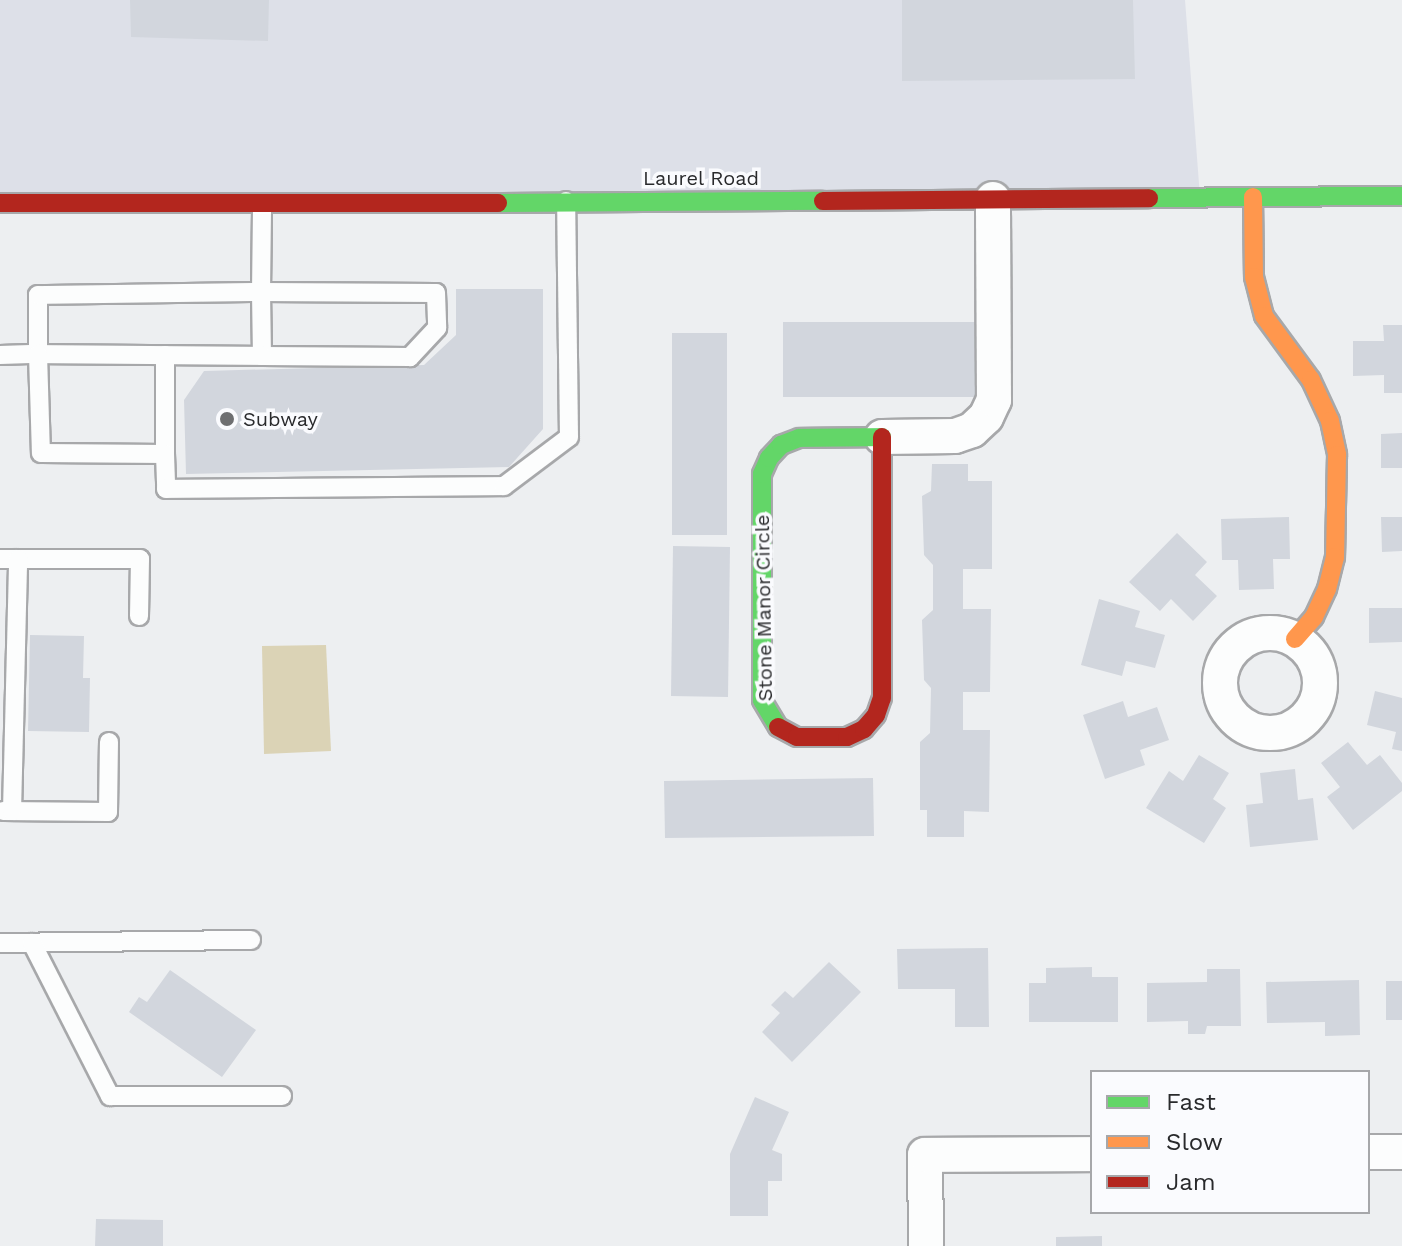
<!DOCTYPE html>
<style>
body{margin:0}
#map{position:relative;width:1402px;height:1246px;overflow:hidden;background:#edeff1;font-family:"Work Sans",sans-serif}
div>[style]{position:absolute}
.built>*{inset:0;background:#dde0e8}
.green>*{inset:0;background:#dbd3b6}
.building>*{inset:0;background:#d2d6dd}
.roads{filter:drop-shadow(2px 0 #a7a8aa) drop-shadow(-2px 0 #a7a8aa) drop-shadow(0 2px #a7a8aa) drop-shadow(0 -2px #a7a8aa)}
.lane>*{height:18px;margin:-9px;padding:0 9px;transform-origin:9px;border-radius:9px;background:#fcfdfd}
.street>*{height:34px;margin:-17px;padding:0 17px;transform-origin:17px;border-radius:17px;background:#fcfdfd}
.street>.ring{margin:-17px;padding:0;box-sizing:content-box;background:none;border:34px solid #fcfdfd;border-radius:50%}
.fast>*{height:18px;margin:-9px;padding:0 9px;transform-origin:9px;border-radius:9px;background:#63d668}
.slow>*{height:18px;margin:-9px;padding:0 9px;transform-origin:9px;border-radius:9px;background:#ff974d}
.jam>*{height:18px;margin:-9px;padding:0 9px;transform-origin:9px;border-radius:9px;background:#b3261e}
.dots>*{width:22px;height:22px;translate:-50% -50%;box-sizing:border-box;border:4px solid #fafbfe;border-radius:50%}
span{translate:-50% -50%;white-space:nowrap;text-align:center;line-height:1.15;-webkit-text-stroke:7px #fafbfe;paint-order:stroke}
.street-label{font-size:20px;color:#292a2c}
.poi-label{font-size:20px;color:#292a2c}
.left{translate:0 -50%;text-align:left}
.legend{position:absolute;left:1090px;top:1070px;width:280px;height:144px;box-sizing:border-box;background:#fafbfe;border:2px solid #a6a7aa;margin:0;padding:10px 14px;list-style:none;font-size:24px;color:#292a2c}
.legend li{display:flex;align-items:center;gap:16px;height:40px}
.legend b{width:40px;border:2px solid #a6a7aa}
</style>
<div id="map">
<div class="built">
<i style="clip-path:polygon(0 0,1185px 0,1200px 197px,0 203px)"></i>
</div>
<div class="green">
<i style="clip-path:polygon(326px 645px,331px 751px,264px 754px,262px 646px)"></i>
</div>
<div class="building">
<i style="clip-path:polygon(130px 0,269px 0,268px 41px,131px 37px)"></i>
<i style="clip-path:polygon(902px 0,1133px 0,1135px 79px,902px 81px)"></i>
<i style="clip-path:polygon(456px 289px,543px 289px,543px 429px,509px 467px,186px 474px,184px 400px,204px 371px,424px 365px,456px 335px)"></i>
<i style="clip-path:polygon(783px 322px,975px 322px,975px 397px,783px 397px)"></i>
<i style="clip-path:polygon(1383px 325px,1402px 325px,1402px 393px,1384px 393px,1384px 375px,1353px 376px,1353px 341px,1384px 341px)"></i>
<i style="clip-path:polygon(672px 333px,727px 333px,727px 535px,672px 535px)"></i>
<i style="clip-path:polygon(1402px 433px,1402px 468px,1381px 468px,1381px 434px)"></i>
<i style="clip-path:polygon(932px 464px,968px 464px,968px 481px,992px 481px,992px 569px,963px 569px,963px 609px,991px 609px,990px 692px,963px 692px,963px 730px,990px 730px,989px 812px,964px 811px,964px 837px,927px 837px,927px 810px,920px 810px,920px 742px,930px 733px,931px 688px,924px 680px,922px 620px,933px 610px,933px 565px,924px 555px,922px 496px,931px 491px)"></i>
<i style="clip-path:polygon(1289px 517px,1290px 559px,1273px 559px,1274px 589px,1239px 590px,1238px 560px,1222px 560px,1221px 519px)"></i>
<i style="clip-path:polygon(1381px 517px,1402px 517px,1402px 551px,1382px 552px)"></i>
<i style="clip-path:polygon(1177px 533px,1207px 562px,1195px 575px,1217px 596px,1193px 621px,1171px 599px,1160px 611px,1129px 582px)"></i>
<i style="clip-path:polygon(673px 546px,730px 547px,728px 697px,671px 696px)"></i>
<i style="clip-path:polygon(1099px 599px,1140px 611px,1135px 627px,1165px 635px,1155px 668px,1126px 661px,1122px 676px,1081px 665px)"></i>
<i style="clip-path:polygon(1369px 608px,1402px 608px,1402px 642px,1369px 643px)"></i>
<i style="clip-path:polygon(30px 635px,84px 636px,83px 678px,90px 678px,89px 732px,28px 731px)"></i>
<i style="clip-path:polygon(1375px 691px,1402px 698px,1402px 751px,1392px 749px,1396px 732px,1367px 725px)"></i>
<i style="clip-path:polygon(1123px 701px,1128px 717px,1157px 707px,1169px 740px,1140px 750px,1145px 765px,1105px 779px,1083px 715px)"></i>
<i style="clip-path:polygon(1348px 742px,1367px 765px,1380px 755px,1402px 783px,1402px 791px,1353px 830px,1327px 797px,1340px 787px,1321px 763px)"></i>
<i style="clip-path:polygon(1199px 755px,1229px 773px,1213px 799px,1226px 808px,1204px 843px,1146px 808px,1169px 771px,1183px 781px)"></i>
<i style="clip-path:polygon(1295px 769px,1298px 800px,1313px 798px,1318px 840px,1250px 847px,1246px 805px,1263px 803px,1260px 773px)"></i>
<i style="clip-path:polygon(873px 778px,874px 836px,665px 838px,664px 781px)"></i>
<i style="clip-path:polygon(988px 948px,989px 1027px,955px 1027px,955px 989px,898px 989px,897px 949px)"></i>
<i style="clip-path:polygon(829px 962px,861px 992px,792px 1062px,762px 1032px,780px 1013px,771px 1005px,785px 991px,793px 998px)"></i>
<i style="clip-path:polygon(1092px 967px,1092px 977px,1118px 977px,1118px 1022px,1029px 1022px,1029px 983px,1046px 983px,1046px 968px)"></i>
<i style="clip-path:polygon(1207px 969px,1240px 969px,1241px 1026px,1207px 1026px,1205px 1034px,1188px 1034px,1188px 1021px,1147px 1022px,1147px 983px,1207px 982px)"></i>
<i style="clip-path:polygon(170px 970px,256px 1030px,222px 1077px,129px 1012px,139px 997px,147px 1002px)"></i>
<i style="clip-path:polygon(1359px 980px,1360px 1035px,1325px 1036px,1325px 1022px,1267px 1023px,1266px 982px)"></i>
<i style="clip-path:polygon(1386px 981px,1402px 981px,1402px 1020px,1386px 1020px)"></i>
<i style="clip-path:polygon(755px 1097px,789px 1112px,772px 1150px,782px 1154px,782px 1181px,768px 1181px,768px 1216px,730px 1216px,730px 1154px)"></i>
<i style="clip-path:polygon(96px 1219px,163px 1220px,163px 1246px,95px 1246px)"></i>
<i style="clip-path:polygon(1102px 1236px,1102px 1246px,1056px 1246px,1056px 1237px)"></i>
</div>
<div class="roads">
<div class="lane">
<i style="left:0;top:355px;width:38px;rotate:-2deg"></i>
<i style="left:38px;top:354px;width:59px;rotate:-90deg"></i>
<i style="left:38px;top:295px;width:223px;rotate:-0.8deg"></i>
<i style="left:261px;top:292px;width:87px;rotate:-89.3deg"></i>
<i style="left:165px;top:355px;width:99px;rotate:90deg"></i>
<i style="left:262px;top:356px;width:64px;rotate:-90.9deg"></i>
<i style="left:261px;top:292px;width:175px;rotate:0.3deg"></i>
<i style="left:436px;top:293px;width:35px;rotate:88deg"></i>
<i style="left:437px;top:328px;width:40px;rotate:133deg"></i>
<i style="left:410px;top:357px;width:148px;rotate:-179.6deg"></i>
<i style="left:262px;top:356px;width:224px;rotate:-179.5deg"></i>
<i style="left:38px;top:354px;width:99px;rotate:88.3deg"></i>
<i style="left:41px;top:453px;width:124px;rotate:0.5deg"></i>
<i style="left:165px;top:454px;width:35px;rotate:88deg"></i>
<i style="left:166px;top:489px;width:338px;rotate:-0.5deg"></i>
<i style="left:504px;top:486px;width:81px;rotate:-37deg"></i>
<i style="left:569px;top:437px;width:236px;rotate:-90.7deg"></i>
<i style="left:0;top:559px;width:140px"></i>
<i style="left:140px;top:559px;width:57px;rotate:91deg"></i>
<i style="left:3px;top:811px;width:105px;rotate:0.5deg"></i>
<i style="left:108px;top:812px;width:70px;rotate:-89.2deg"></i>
<i style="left:12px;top:811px;width:252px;rotate:-88.6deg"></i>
<i style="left:0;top:943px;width:251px;rotate:-0.7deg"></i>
<i style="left:32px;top:943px;width:172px;rotate:63deg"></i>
<i style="left:110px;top:1096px;width:172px"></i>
</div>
<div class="street">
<i style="left:882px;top:437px;width:73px;rotate:-0.8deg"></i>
<i style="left:955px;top:436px;width:18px;rotate:-19deg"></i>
<i style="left:972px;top:430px;width:19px;rotate:-43deg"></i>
<i style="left:986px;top:417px;width:19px;rotate:-65deg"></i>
<i style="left:994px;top:400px;width:201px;rotate:-90.3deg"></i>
<i class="ring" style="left:1220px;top:633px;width:66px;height:66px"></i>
<i style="left:1368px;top:1152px;width:34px"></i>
<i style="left:926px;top:1246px;width:91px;rotate:-90.6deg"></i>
<i style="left:925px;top:1155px;width:167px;rotate:-0.3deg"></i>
</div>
<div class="fast">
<i style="left:1149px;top:198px;width:253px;rotate:-0.5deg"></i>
<i style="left:498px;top:203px;width:325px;rotate:-0.4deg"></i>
<i style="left:778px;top:727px;width:31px;rotate:-121deg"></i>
<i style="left:762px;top:700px;width:226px;rotate:-90deg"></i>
<i style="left:762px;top:474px;width:17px;rotate:-66deg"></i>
<i style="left:769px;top:458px;width:18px;rotate:-47deg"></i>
<i style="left:781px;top:445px;width:19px;rotate:-21deg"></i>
<i style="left:799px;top:438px;width:83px;rotate:-0.7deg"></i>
</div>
<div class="slow">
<i style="left:1253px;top:197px;width:80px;rotate:89.3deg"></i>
<i style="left:1254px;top:277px;width:40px;rotate:75.6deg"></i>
<i style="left:1264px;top:316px;width:79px;rotate:53.7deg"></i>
<i style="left:1311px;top:380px;width:45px;rotate:65.1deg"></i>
<i style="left:1330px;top:421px;width:35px;rotate:78deg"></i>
<i style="left:1337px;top:455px;width:102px;rotate:91.1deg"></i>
<i style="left:1335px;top:557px;width:33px;rotate:104deg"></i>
<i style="left:1327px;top:589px;width:31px;rotate:115deg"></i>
<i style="left:1314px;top:617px;width:29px;rotate:131deg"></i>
</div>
<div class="jam">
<i style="left:823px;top:201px;width:326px;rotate:-0.5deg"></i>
<i style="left:0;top:203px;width:498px"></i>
<i style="left:778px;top:727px;width:21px;rotate:28deg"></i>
<i style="left:797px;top:737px;width:50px"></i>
<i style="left:847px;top:737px;width:19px;rotate:-25deg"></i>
<i style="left:864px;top:729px;width:18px;rotate:-49deg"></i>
<i style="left:876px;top:715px;width:18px;rotate:-71deg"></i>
<i style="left:882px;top:698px;width:261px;rotate:-90deg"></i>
</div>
</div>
<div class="dots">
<i style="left:227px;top:419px;background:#6e6f71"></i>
</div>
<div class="street-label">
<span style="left:701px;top:178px">Laurel Road</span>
<span style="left:764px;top:608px;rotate:-91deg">Stone Manor Circle</span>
</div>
<div class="poi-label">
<span class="left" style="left:243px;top:419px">Subway</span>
</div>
<ul class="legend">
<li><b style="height:10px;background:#63d668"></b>Fast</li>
<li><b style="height:10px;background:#ff974d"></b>Slow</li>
<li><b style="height:10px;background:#b3261e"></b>Jam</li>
</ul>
</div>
